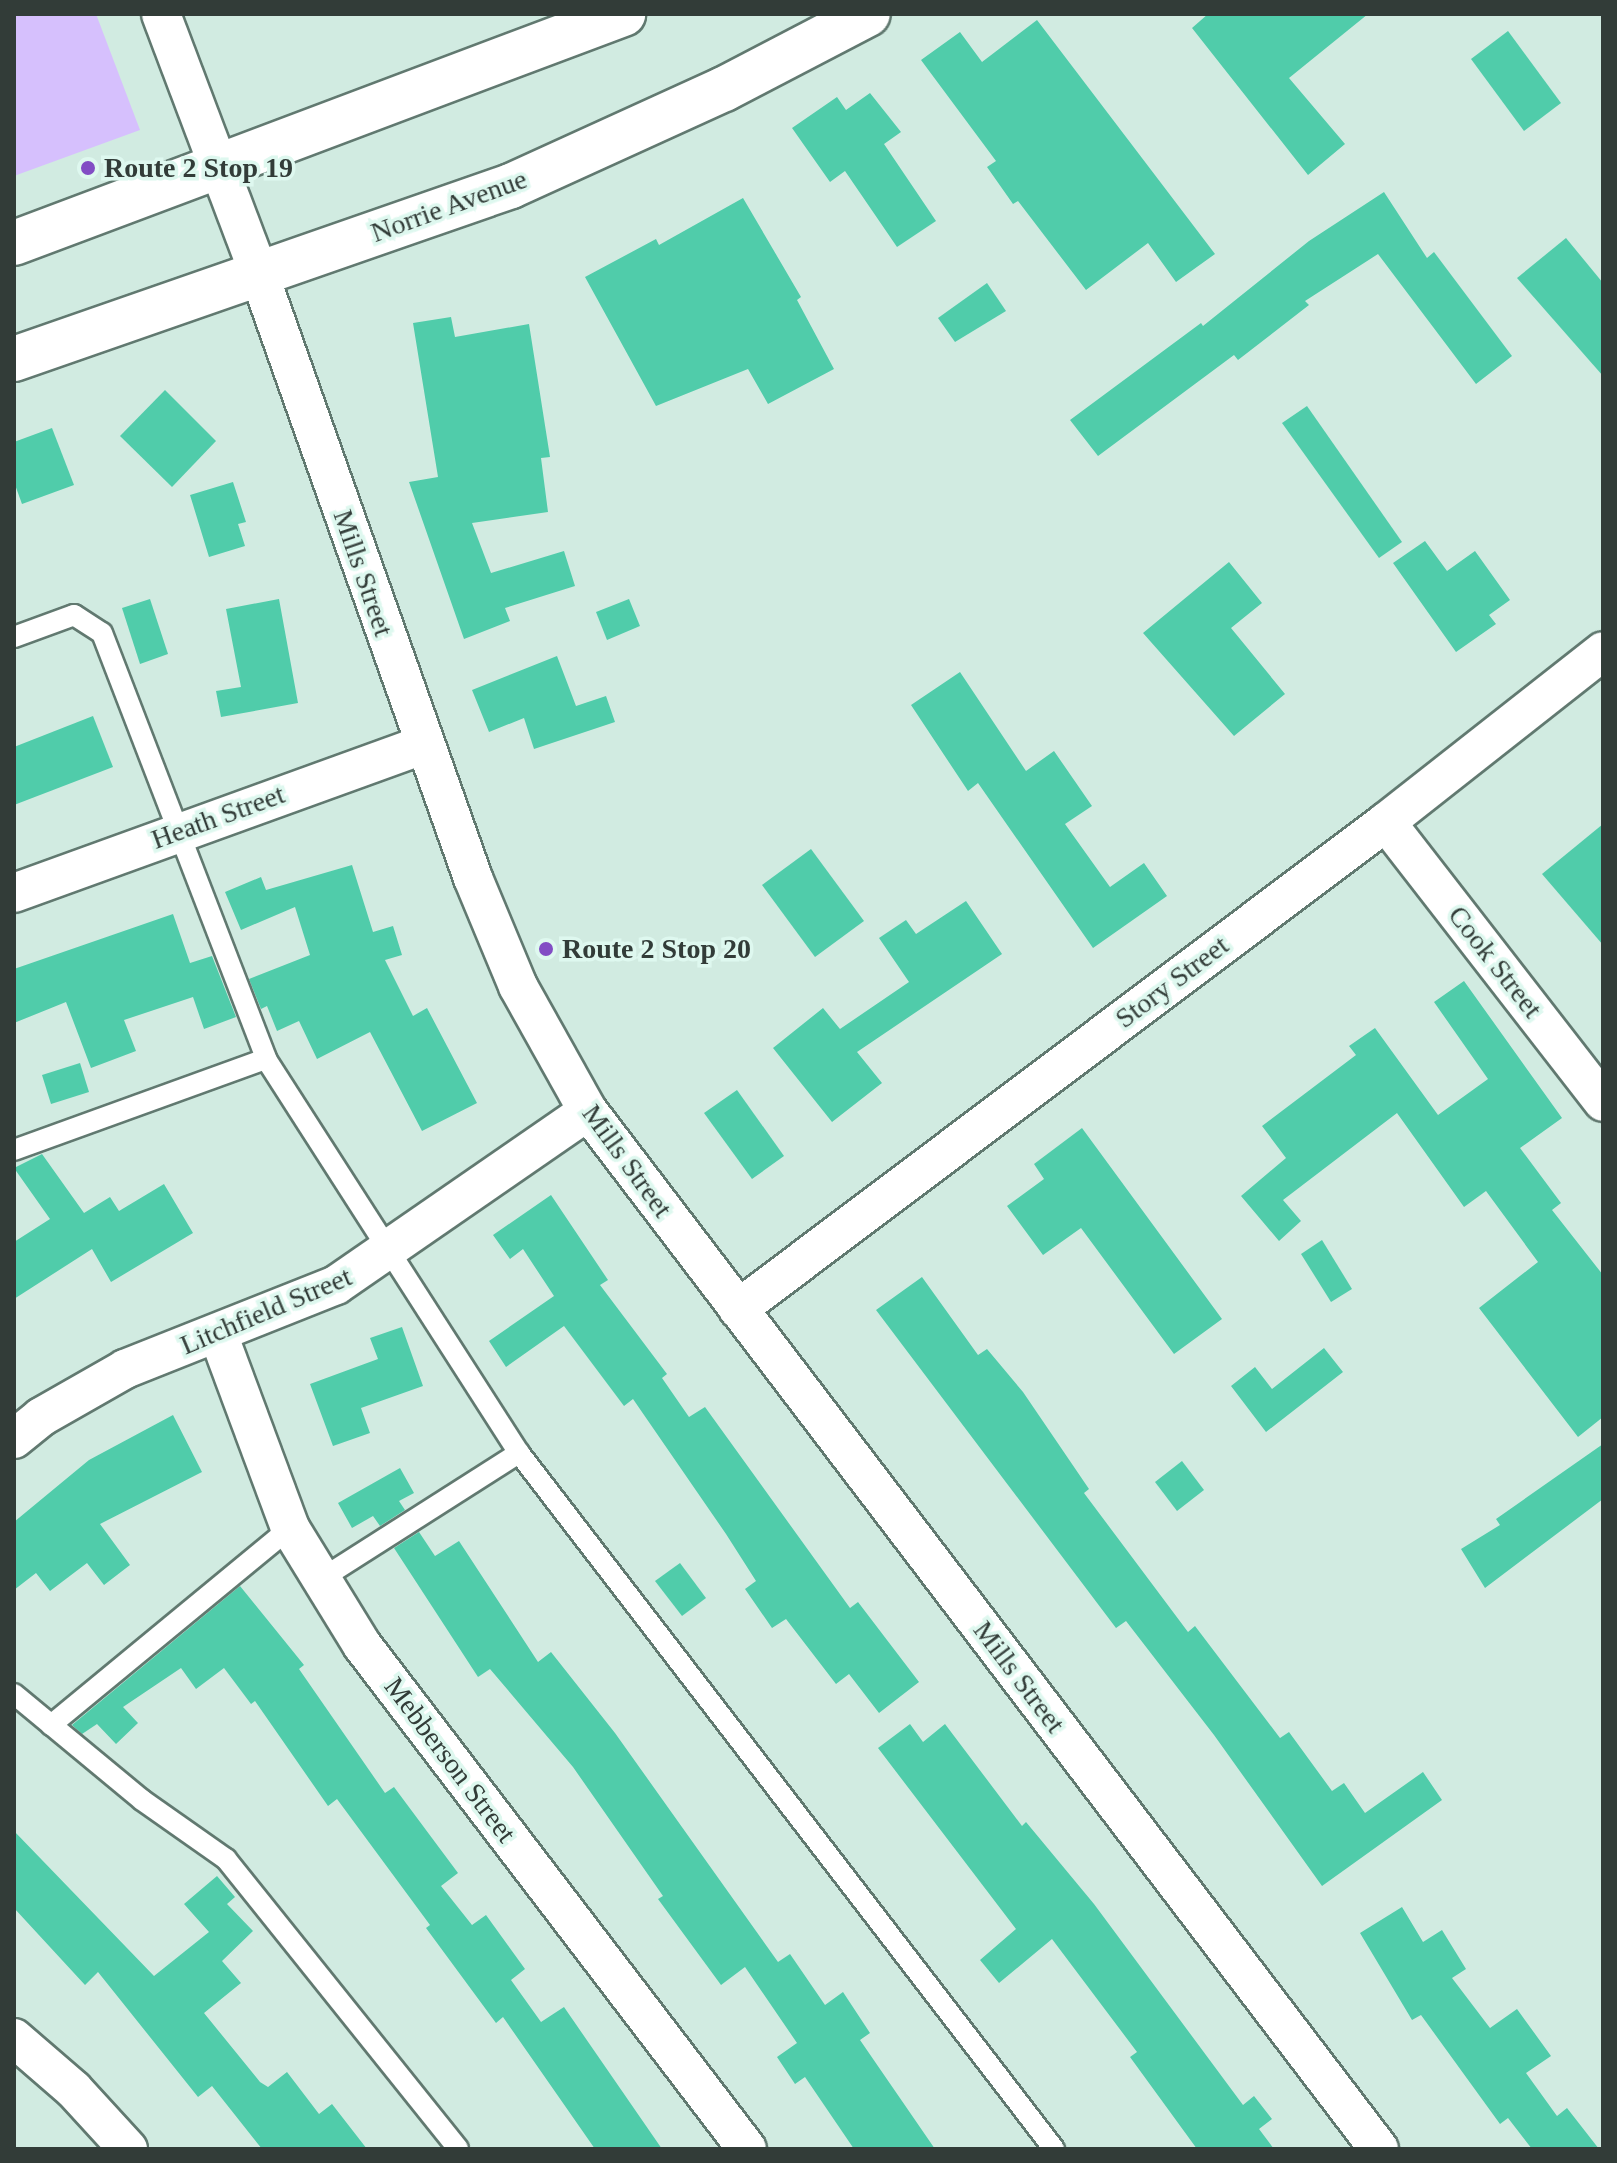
<!DOCTYPE html>
<style>
body{margin:0}
#map{position:relative;width:1617px;height:2163px;overflow:hidden;background:#d1ebe1;font-family:Georgia,serif}
div>[style]{position:absolute}
.green>*{inset:0;background:#d6c0fd}
.building>*{inset:0;background:#50ccaa}
.roads{filter:drop-shadow(2px 0 #617970) drop-shadow(-2px 0 #617970) drop-shadow(0 2px #617970) drop-shadow(0 -2px #617970)}
.service>*{height:20px;margin:-10px;padding:0 10px;transform-origin:10px;border-radius:10px;background:#fff}
.minor>*{height:38px;margin:-19px;padding:0 19px;transform-origin:19px;border-radius:19px;background:#fff}
.secondary>*{height:44px;margin:-22px;padding:0 22px;transform-origin:22px;border-radius:22px;background:#fff}
.dots>*{width:22px;height:22px;translate:-50% -50%;box-sizing:border-box;border:4px solid #def8ef;border-radius:50%}
span{translate:-50% -50%;white-space:nowrap;text-align:center;line-height:1.15;-webkit-text-stroke:7px #def8ef;paint-order:stroke}
.poi-label{font-size:28px;color:#323c38;font-weight:700}
.left{translate:0 -50%;text-align:left}
.street-label{font-size:28px;color:#323c38}
.frame{position:absolute;inset:0;border:16px solid #323c38;pointer-events:none}
</style>
<div id="map">
<div class="green">
<i style="clip-path:polygon(14px 14px,96px 14px,140px 130px,14px 176px)"></i>
</div>
<div class="building">
<i style="clip-path:polygon(1208px 14px,1368px 14px,1289px 78px,1345px 144px,1308px 175px,1192px 28px)"></i>
<i style="clip-path:polygon(1037px 20px,1215px 254px,1176px 282px,1148px 243px,1086px 290px,1018px 201px,1013px 204px,987px 167px,996px 161px,921px 60px,960px 32px,982px 62px)"></i>
<i style="clip-path:polygon(1508px 31px,1561px 103px,1524px 131px,1471px 59px)"></i>
<i style="clip-path:polygon(870px 93px,901px 132px,884px 144px,936px 221px,897px 247px,845px 171px,830px 182px,792px 128px,837px 97px,846px 110px)"></i>
<i style="clip-path:polygon(1384px 192px,1427px 258px,1434px 252px,1512px 356px,1476px 384px,1378px 254px,1305px 301px,1309px 305px,1238px 360px,1234px 355px,1098px 456px,1070px 420px,1201px 323px,1203px 326px,1309px 241px)"></i>
<i style="clip-path:polygon(743px 198px,801px 297px,797px 300px,834px 369px,768px 404px,748px 369px,656px 406px,585px 277px,656px 239px,659px 245px)"></i>
<i style="clip-path:polygon(1566px 238px,1603px 283px,1603px 376px,1517px 278px)"></i>
<i style="clip-path:polygon(987px 283px,1006px 311px,955px 342px,938px 318px)"></i>
<i style="clip-path:polygon(451px 317px,455px 337px,529px 324px,550px 457px,541px 458px,548px 512px,472px 523px,491px 573px,564px 551px,575px 586px,505px 608px,510px 621px,464px 639px,409px 482px,438px 477px,413px 323px)"></i>
<i style="clip-path:polygon(165px 390px,216px 441px,172px 487px,120px 436px)"></i>
<i style="clip-path:polygon(1307px 406px,1402px 542px,1379px 558px,1282px 423px)"></i>
<i style="clip-path:polygon(52px 428px,74px 485px,22px 504px,14px 482px,14px 442px)"></i>
<i style="clip-path:polygon(233px 482px,246px 522px,238px 524px,245px 546px,209px 557px,190px 495px)"></i>
<i style="clip-path:polygon(1425px 541px,1447px 571px,1475px 551px,1510px 600px,1489px 615px,1496px 624px,1456px 652px,1393px 563px)"></i>
<i style="clip-path:polygon(1229px 562px,1262px 603px,1231px 628px,1285px 694px,1234px 736px,1143px 633px)"></i>
<i style="clip-path:polygon(150px 599px,168px 654px,140px 664px,122px 608px)"></i>
<i style="clip-path:polygon(279px 599px,298px 703px,221px 717px,216px 691px,241px 687px,226px 609px)"></i>
<i style="clip-path:polygon(629px 599px,640px 626px,607px 640px,596px 612px)"></i>
<i style="clip-path:polygon(557px 656px,576px 706px,606px 696px,615px 722px,534px 749px,524px 718px,489px 732px,472px 690px)"></i>
<i style="clip-path:polygon(960px 672px,1026px 771px,1054px 751px,1092px 806px,1065px 824px,1110px 887px,1144px 863px,1167px 896px,1093px 948px,978px 783px,968px 791px,911px 705px)"></i>
<i style="clip-path:polygon(93px 716px,113px 767px,14px 805px,14px 747px)"></i>
<i style="clip-path:polygon(1603px 824px,1603px 945px,1542px 874px)"></i>
<i style="clip-path:polygon(811px 849px,864px 921px,815px 957px,762px 885px)"></i>
<i style="clip-path:polygon(352px 865px,373px 932px,393px 926px,402px 955px,385px 960px,413px 1016px,427px 1008px,477px 1103px,422px 1131px,370px 1032px,317px 1059px,299px 1021px,277px 1031px,267px 1006px,261px 1009px,249px 979px,310px 955px,295px 907px,241px 930px,225px 892px,261px 877px,266px 890px)"></i>
<i style="clip-path:polygon(966px 901px,1002px 954px,857px 1052px,882px 1083px,832px 1122px,773px 1048px,823px 1008px,840px 1029px,909px 982px,879px 938px,906px 920px,916px 934px)"></i>
<i style="clip-path:polygon(173px 914px,190px 963px,212px 956px,236px 1017px,204px 1029px,193px 997px,124px 1020px,136px 1051px,91px 1068px,66px 1002px,14px 1023px,14px 969px)"></i>
<i style="clip-path:polygon(1464px 981px,1562px 1118px,1520px 1148px,1561px 1203px,1552px 1210px,1603px 1275px,1603px 1417px,1578px 1437px,1479px 1308px,1538px 1262px,1486px 1191px,1464px 1207px,1397px 1113px,1283px 1200px,1301px 1221px,1279px 1241px,1241px 1196px,1286px 1158px,1262px 1126px,1356px 1055px,1349px 1046px,1375px 1028px,1438px 1115px,1488px 1079px,1434px 1002px)"></i>
<i style="clip-path:polygon(80px 1063px,89px 1092px,51px 1104px,42px 1075px)"></i>
<i style="clip-path:polygon(737px 1090px,784px 1156px,752px 1179px,704px 1113px)"></i>
<i style="clip-path:polygon(1082px 1128px,1222px 1319px,1174px 1354px,1081px 1228px,1043px 1255px,1007px 1206px,1044px 1179px,1034px 1164px)"></i>
<i style="clip-path:polygon(42px 1154px,84px 1213px,110px 1197px,119px 1211px,164px 1184px,193px 1233px,111px 1282px,92px 1249px,14px 1299px,14px 1242px,50px 1219px,14px 1168px)"></i>
<i style="clip-path:polygon(551px 1195px,608px 1280px,600px 1285px,667px 1374px,662px 1378px,689px 1417px,705px 1407px,850px 1608px,858px 1602px,919px 1682px,879px 1713px,849px 1674px,836px 1684px,786px 1619px,772px 1628px,745px 1589px,756px 1581px,726px 1534px,633px 1399px,624px 1406px,564px 1326px,506px 1367px,489px 1341px,554px 1296px,523px 1249px,510px 1259px,493px 1235px)"></i>
<i style="clip-path:polygon(1322px 1240px,1352px 1289px,1331px 1302px,1301px 1254px)"></i>
<i style="clip-path:polygon(922px 1277px,978px 1355px,987px 1349px,1023px 1392px,1089px 1489px,1084px 1493px,1188px 1632px,1195px 1626px,1280px 1738px,1289px 1732px,1332px 1791px,1344px 1783px,1365px 1813px,1423px 1772px,1442px 1800px,1322px 1886px,1214px 1735px,1126px 1621px,1116px 1628px,876px 1310px)"></i>
<i style="clip-path:polygon(402px 1327px,423px 1386px,361px 1408px,370px 1433px,333px 1446px,310px 1384px,378px 1359px,370px 1338px)"></i>
<i style="clip-path:polygon(1324px 1348px,1343px 1372px,1266px 1432px,1231px 1386px,1255px 1367px,1272px 1389px)"></i>
<i style="clip-path:polygon(173px 1415px,202px 1472px,100px 1524px,130px 1565px,104px 1585px,87px 1563px,50px 1591px,36px 1573px,14px 1590px,14px 1522px,89px 1460px)"></i>
<i style="clip-path:polygon(1603px 1444px,1603px 1499px,1485px 1588px,1461px 1549px,1500px 1525px,1496px 1519px)"></i>
<i style="clip-path:polygon(1182px 1461px,1204px 1490px,1177px 1511px,1155px 1482px)"></i>
<i style="clip-path:polygon(400px 1468px,414px 1493px,399px 1501px,405px 1510px,380px 1526px,373px 1516px,352px 1528px,338px 1503px)"></i>
<i style="clip-path:polygon(419px 1532px,435px 1556px,459px 1541px,538px 1662px,551px 1652px,615px 1733px,778px 1962px,790px 1954px,825px 2005px,843px 1992px,870px 2033px,860px 2040px,935px 2149px,854px 2149px,805px 2077px,795px 2084px,777px 2057px,797px 2043px,745px 1967px,721px 1985px,658px 1899px,663px 1896px,573px 1767px,490px 1669px,478px 1677px,394px 1548px)"></i>
<i style="clip-path:polygon(680px 1563px,706px 1598px,682px 1616px,655px 1581px)"></i>
<i style="clip-path:polygon(240px 1586px,304px 1665px,299px 1669px,385px 1793px,394px 1787px,458px 1873px,441px 1886px,472px 1925px,486px 1915px,525px 1969px,511px 1980px,541px 2022px,564px 2007px,662px 2149px,595px 2149px,503px 2017px,496px 2023px,426px 1928px,430px 1925px,337px 1799px,328px 1806px,255px 1701px,251px 1704px,224px 1668px,196px 1689px,181px 1668px,123px 1707px,138px 1723px,116px 1744px,97px 1724px,82px 1734px,72px 1725px)"></i>
<i style="clip-path:polygon(910px 1724px,923px 1742px,945px 1724px,1022px 1826px,1026px 1822px,1094px 1904px,1243px 2105px,1254px 2096px,1272px 2119px,1259px 2129px,1274px 2149px,1197px 2149px,1130px 2057px,1137px 2052px,1052px 1939px,999px 1983px,980px 1960px,1016px 1929px,878px 1748px)"></i>
<i style="clip-path:polygon(14px 1831px,154px 1976px,209px 1932px,184px 1904px,217px 1876px,235px 1897px,227px 1904px,253px 1931px,222px 1961px,241px 1983px,204px 2013px,260px 2082px,268px 2087px,287px 2072px,319px 2114px,332px 2104px,367px 2149px,262px 2149px,212px 2086px,198px 2097px,98px 1972px,85px 1985px,14px 1908px)"></i>
<i style="clip-path:polygon(1402px 1907px,1423px 1942px,1442px 1930px,1466px 1969px,1452px 1978px,1490px 2028px,1517px 2009px,1551px 2056px,1526px 2073px,1557px 2116px,1567px 2108px,1599px 2149px,1532px 2149px,1508px 2118px,1500px 2124px,1421px 2015px,1412px 2020px,1360px 1933px)"></i>
</div>
<div class="roads">
<div class="service">
<i style="left:14px;top:637px;width:64px;rotate:-20.1deg"></i>
<i style="left:74px;top:615px;width:33px;rotate:33deg"></i>
<i style="left:102px;top:633px;width:456px;rotate:68.9deg"></i>
<i style="left:266px;top:1059px;width:468px;rotate:57.3deg"></i>
<i style="left:519px;top:1453px;width:878px;rotate:52.45deg"></i>
<i style="left:14px;top:1150px;width:268px;rotate:-19.9deg"></i>
<i style="left:321px;top:1579px;width:235px;rotate:-32.5deg"></i>
<i style="left:14px;top:1694px;width:166px;rotate:39.6deg"></i>
<i style="left:142px;top:1800px;width:103px;rotate:35.1deg"></i>
<i style="left:226px;top:1859px;width:371px;rotate:51.3deg"></i>
<i style="left:51px;top:1725px;width:310px;rotate:-39.5deg"></i>
</div>
<div class="minor">
<i style="left:161px;top:14px;width:278px;rotate:69.3deg"></i>
<i style="left:259px;top:274px;width:641px;rotate:70.49deg"></i>
<i style="left:473px;top:878px;width:117px;rotate:67.4deg"></i>
<i style="left:518px;top:986px;width:143px;rotate:60.8deg"></i>
<i style="left:588px;top:1111px;width:1305px;rotate:52.69deg"></i>
<i style="left:1386px;top:822px;width:354px;rotate:52.2deg"></i>
<i style="left:14px;top:893px;width:435px;rotate:-19.9deg"></i>
<i style="left:738px;top:1309px;width:811px;rotate:-36.93deg"></i>
<i style="left:1386px;top:822px;width:276px;rotate:-38.2deg"></i>
<i style="left:218px;top:1334px;width:207px;rotate:69.6deg"></i>
<i style="left:290px;top:1528px;width:137px;rotate:58.4deg"></i>
<i style="left:362px;top:1645px;width:634px;rotate:52.62deg"></i>
<i style="left:14px;top:1439px;width:35px;rotate:-39deg"></i>
<i style="left:41px;top:1417px;width:97px;rotate:-29.7deg"></i>
<i style="left:125px;top:1369px;width:227px;rotate:-21.7deg"></i>
<i style="left:336px;top:1285px;width:306px;rotate:-34.6deg"></i>
<i style="left:14px;top:2038px;width:79px;rotate:40.9deg"></i>
<i style="left:74px;top:2090px;width:80px;rotate:47.5deg"></i>
</div>
<div class="secondary">
<i style="left:14px;top:243px;width:651px;rotate:-20.61deg"></i>
<i style="left:14px;top:359px;width:526px;rotate:-19.19deg"></i>
<i style="left:511px;top:186px;width:234px;rotate:-24.5deg"></i>
<i style="left:724px;top:89px;width:162px;rotate:-27.5deg"></i>
</div>
</div>
<div class="dots">
<i style="left:88px;top:168px;background:#824dc4"></i>
<i style="left:546px;top:949px;background:#824dc4"></i>
</div>
<div class="poi-label">
<span class="left" style="left:104px;top:168px">Route 2 Stop 19</span>
<span class="left" style="left:562px;top:949px">Route 2 Stop 20</span>
</div>
<div class="street-label">
<span style="left:449px;top:206px;rotate:-20deg">Norrie Avenue</span>
<span style="left:363px;top:573px;rotate:71deg">Mills Street</span>
<span style="left:218px;top:817px;rotate:-20deg">Heath Street</span>
<span style="left:1495px;top:962px;rotate:52deg">Cook Street</span>
<span style="left:1172px;top:982px;rotate:-37deg">Story Street</span>
<span style="left:627px;top:1161px;rotate:54deg">Mills Street</span>
<span style="left:266px;top:1311px;rotate:-23deg">Litchfield Street</span>
<span style="left:1019px;top:1677px;rotate:53deg">Mills Street</span>
<span style="left:450px;top:1760px;rotate:53deg">Mebberson Street</span>
</div>
<div class="frame"></div>
</div>
